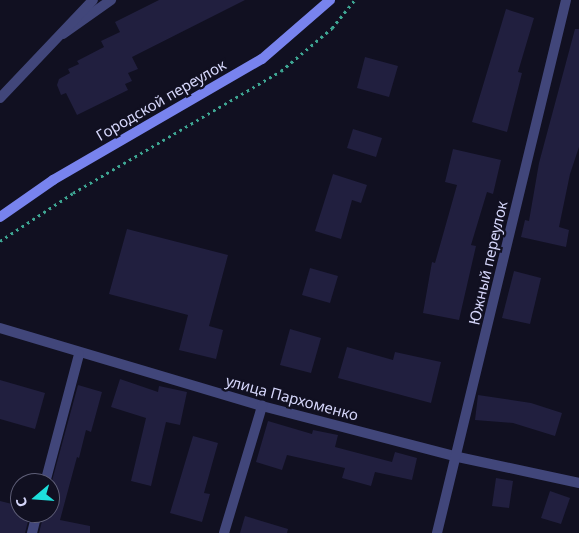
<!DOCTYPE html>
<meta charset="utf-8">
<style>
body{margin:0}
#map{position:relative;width:579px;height:533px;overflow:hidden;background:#111021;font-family:"Noto Sans",sans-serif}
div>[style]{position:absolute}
.building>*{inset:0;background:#211f3f}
.path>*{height:3px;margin-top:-1.5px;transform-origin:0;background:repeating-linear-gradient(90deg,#3ea693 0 2.5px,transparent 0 6.5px)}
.lane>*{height:10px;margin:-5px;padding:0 5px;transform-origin:5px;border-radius:5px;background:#41467a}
.street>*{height:10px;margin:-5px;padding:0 5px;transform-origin:5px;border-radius:5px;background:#41467a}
.secondary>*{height:10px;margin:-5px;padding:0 5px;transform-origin:5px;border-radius:5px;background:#7883ee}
span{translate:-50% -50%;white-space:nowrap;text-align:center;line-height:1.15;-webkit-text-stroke:4.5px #111021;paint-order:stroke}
.street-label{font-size:15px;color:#d5d6fa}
.north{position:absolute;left:10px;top:473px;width:50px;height:50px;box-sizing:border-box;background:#111021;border:1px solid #5f5f78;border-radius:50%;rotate:252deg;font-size:14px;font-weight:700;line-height:20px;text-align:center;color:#d5d6fa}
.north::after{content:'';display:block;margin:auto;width:18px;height:22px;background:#1ddfdb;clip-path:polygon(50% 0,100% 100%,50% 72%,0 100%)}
</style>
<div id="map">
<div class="building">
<i style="clip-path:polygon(159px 0,245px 0,132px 57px,138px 69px,128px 73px,132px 81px,125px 84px,128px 90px,77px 115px,66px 93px,61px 95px,57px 85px,59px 79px,70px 73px,68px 69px,79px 64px,77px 61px,104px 47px,101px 41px,120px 32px,115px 22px)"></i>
<i style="clip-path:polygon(506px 9px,534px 18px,518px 72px,522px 73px,507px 132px,472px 122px)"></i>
<i style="clip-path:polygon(575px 29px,579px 29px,579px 147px,570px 174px,559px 227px,569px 230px,566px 247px,521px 237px,525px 220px,529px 221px,539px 163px)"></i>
<i style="clip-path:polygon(365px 57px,398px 66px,389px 97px,357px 88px)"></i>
<i style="clip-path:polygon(353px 129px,382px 138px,376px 157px,347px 148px)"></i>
<i style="clip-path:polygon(453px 149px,501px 160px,493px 194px,487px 192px,471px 245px,476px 246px,459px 320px,423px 313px,432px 262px,435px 263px,457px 185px,445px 182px)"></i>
<i style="clip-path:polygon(333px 174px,367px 185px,361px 203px,352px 200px,341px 239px,315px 231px)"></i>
<i style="clip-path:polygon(127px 229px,228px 255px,209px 326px,223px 330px,216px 359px,179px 350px,188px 315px,109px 294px)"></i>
<i style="clip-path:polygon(310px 268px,338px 276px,330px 303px,302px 295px)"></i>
<i style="clip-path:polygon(514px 271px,541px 278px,530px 324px,502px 318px)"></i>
<i style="clip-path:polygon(290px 329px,321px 338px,311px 373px,280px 365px)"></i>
<i style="clip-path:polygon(347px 347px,393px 360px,395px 352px,441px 362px,431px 403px,338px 378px)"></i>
<i style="clip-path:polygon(120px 379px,158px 392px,159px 386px,187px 392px,180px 425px,166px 422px,151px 486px,131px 481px,146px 418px,111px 407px)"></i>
<i style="clip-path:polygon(0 380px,45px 393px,35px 429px,0 419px)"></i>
<i style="clip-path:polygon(78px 385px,102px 392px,91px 432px,86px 430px,79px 458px,77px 457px,60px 520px,90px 526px,90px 533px,39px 533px,43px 517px,50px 518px,50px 488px)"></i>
<i style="clip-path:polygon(478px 395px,531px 403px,562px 413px,555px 436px,513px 423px,475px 420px)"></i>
<i style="clip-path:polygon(268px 421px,312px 434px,313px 430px,338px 435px,335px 447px,392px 462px,395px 452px,417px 458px,412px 480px,375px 472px,371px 486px,342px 478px,345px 468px,287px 455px,282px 470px,256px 462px)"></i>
<i style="clip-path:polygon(193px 436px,218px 443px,204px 493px,210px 494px,202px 522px,170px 513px)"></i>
<i style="clip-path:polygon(496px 478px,513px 481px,509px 508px,492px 506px)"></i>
<i style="clip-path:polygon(550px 491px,570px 498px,561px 524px,541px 518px)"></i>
<i style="clip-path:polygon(0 501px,20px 506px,20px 513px,30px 514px,25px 533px,0 533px)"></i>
<i style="clip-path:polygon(245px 516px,288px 529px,287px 533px,240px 533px)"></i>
</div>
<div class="path">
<i style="left:0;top:241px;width:87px;rotate:-33.3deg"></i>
<i style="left:73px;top:193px;width:241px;rotate:-30.4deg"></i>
<i style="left:281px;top:71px;width:67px;rotate:-40.1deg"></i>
<i style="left:332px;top:28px;width:36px;rotate:-51deg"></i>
</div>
<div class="lane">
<i style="left:63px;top:34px;width:59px;rotate:-35.3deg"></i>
</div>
<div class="street">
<i style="left:0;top:98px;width:135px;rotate:-46.5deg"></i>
<i style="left:0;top:328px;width:273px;rotate:16.6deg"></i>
<i style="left:262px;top:406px;width:203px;rotate:14.6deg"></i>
<i style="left:458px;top:457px;width:124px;rotate:12.1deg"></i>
<i style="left:45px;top:483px;width:133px;rotate:-75.2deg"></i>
<i style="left:32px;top:533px;width:21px;rotate:-76deg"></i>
<i style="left:224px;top:533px;width:133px;rotate:-73.3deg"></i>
<i style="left:437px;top:533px;width:548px;rotate:-76.39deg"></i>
</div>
<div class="secondary">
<i style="left:0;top:217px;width:65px;rotate:-34.9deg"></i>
<i style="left:53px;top:180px;width:241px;rotate:-30.1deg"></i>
<i style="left:262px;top:59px;width:90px;rotate:-40.9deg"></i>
</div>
<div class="street-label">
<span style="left:161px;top:100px;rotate:-30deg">Городской переулок</span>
<span style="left:488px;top:263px;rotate:-77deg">Южный переулок</span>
<span style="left:292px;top:398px;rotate:15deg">улица Пархоменко</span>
</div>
<div class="north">С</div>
</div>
